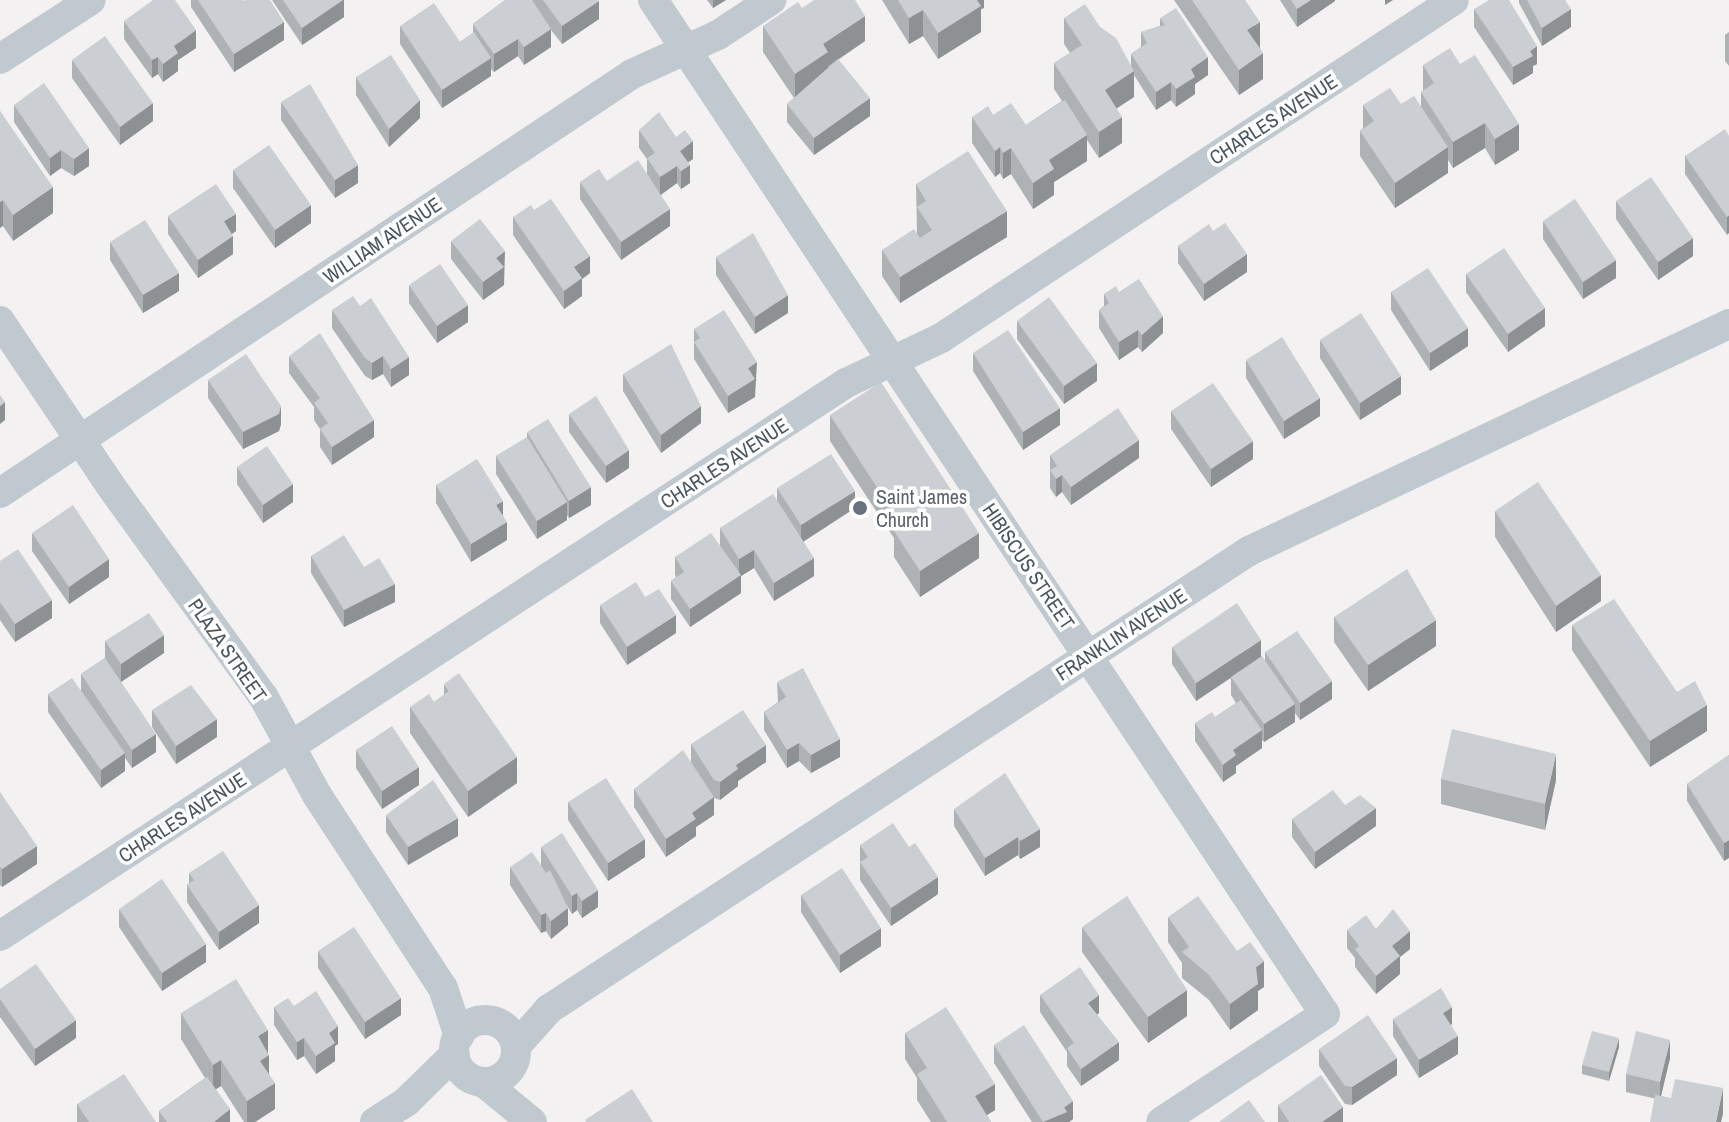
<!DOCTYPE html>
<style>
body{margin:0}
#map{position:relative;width:1729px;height:1122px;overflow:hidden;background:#f3f1f1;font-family:"Archivo Narrow",sans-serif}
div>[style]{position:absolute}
.street>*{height:30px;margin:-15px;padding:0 15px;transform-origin:15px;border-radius:15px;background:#c0c9cf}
.street>.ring{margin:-15px;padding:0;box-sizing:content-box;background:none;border:30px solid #c0c9cf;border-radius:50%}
.wall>*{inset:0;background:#afb2b5}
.shaded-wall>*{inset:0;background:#8e9194}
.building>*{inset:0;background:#cbcfd3}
.dots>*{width:22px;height:22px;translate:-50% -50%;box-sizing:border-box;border:4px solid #fff;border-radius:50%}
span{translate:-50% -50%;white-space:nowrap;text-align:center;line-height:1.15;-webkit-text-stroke:7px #fff;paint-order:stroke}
.street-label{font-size:20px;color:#4a565e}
.worship-label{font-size:20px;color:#5b616d}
.left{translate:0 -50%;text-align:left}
</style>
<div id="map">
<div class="street">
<i style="left:653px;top:0;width:1216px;rotate:56.47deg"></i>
<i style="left:1325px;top:1014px;width:196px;rotate:146.6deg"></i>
<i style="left:0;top:59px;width:108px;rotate:-33deg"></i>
<i style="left:0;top:321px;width:197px;rotate:56.1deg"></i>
<i style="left:110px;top:485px;width:261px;rotate:54.1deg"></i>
<i style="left:263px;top:696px;width:113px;rotate:61.4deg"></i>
<i style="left:317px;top:795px;width:230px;rotate:56.9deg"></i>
<i style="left:443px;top:988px;width:51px;rotate:71.6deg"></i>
<i style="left:0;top:493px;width:758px;rotate:-33.54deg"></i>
<i style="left:632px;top:74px;width:94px;rotate:-24.4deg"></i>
<i style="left:718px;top:35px;width:64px;rotate:-33.4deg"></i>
<i style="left:0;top:936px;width:1011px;rotate:-33.17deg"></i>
<i style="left:846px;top:383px;width:105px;rotate:-25.3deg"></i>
<i style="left:941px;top:338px;width:614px;rotate:-33.38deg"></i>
<i class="ring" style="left:454px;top:1020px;width:32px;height:32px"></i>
<i style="left:516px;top:1046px;width:50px;rotate:-48.3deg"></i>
<i style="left:549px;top:1009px;width:837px;rotate:-33.2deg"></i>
<i style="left:1249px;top:551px;width:531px;rotate:-25.31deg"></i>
<i style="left:483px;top:1082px;width:63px;rotate:39.2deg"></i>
<i style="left:375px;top:1122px;width:38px;rotate:-33deg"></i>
<i style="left:407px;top:1101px;width:67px;rotate:-44.4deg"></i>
</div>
<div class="wall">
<i style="clip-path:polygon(191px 0,242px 0,284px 40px,234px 72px,191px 7px)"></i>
<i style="clip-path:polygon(272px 0,344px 0,344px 17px,302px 45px)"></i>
<i style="clip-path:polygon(505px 0,598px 0,599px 19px,562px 44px,551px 30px,551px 47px,524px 65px,518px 56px,494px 72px,491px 69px,491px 76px,442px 108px,400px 44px,400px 26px,460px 42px,473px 33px,473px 24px)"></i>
<i style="clip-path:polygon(707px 0,726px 0,713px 8px)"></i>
<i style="clip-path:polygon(882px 0,984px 0,984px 8px,981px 9px,981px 32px,938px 59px,923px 36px,909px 44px)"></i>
<i style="clip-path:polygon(1174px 0,1245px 0,1260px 48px,1263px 79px,1239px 95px)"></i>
<i style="clip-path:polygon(1280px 0,1335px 0,1335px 1px,1297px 27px)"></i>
<i style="clip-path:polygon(1519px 0,1565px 0,1571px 27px,1542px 46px,1519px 3px)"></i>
<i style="clip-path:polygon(802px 8px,865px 41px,838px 60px,870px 116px,814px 155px,787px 122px,787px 104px,794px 98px,763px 52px,763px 26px)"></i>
<i style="clip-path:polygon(1474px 9px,1537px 64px,1533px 66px,1533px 73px,1513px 85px,1474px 27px)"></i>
<i style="clip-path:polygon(1064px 18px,1100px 27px,1131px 66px,1131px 54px,1141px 47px,1141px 32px,1160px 26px,1160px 18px,1208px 75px,1195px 84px,1195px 94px,1176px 107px,1171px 100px,1156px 110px,1134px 75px,1134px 97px,1117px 108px,1122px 143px,1099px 158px,1087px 140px,1087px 161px,1054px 182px,1054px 195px,1033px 209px,1011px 174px,1003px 179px,1000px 173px,995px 177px,972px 143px,972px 117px,1026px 125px,1062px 101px,1054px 89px,1054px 63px,1070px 53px,1064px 44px)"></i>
<i style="clip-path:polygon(124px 21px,196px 48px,178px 60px,178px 71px,163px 82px,158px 74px,152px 78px,124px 39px)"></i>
<i style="clip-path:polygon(1729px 32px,1729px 66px,1725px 61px,1725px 35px)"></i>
<i style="clip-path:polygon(72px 60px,153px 121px,120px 145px,72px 78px)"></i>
<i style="clip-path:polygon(1460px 64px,1519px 150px,1495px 165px,1485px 148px,1453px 168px,1448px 160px,1448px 173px,1395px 208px,1360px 156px,1360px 131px,1363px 128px,1363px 105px,1401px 104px,1421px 106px,1421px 92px,1423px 91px,1423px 65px)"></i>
<i style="clip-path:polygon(356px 77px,420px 118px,389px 147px,356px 95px)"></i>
<i style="clip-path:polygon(281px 102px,358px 183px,335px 198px,281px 120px)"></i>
<i style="clip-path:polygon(14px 105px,89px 166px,74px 176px,61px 168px,50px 176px,14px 122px)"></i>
<i style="clip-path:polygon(0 111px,53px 213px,13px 241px,3px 226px)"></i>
<i style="clip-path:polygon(639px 130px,693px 159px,688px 162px,690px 183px,681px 189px,677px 183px,661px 195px,670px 226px,621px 260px,580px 199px,580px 182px,607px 181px,647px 174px,647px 159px,639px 148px)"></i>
<i style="clip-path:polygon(1729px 136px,1727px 235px,1685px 174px,1685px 156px)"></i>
<i style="clip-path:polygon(233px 170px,311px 223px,275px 248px,233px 188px)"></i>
<i style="clip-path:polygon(916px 184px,1007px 237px,900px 303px,882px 276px,882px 250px,917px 233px)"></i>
<i style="clip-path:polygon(1616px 201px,1693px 256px,1658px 280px,1616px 219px)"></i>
<i style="clip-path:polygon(534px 210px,590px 273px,582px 279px,582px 296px,564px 309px,513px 235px,513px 217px)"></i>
<i style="clip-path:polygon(168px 216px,236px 231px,232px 234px,233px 254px,198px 278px,168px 234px)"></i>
<i style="clip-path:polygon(1543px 221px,1616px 278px,1583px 299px,1543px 239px)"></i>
<i style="clip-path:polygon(1213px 231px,1247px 272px,1204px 301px,1178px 263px,1178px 246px)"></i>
<i style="clip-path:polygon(451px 241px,505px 269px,504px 270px,504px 285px,483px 300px,451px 259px)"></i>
<i style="clip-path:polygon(110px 242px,179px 291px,143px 313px,110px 260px)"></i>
<i style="clip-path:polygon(716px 257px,788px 313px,755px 334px,716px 275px)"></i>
<i style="clip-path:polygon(1466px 274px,1545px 326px,1508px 352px,1466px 292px)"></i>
<i style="clip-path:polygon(409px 285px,468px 322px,437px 343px,409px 303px)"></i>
<i style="clip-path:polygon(1119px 292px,1163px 333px,1142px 352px,1138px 347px,1119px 360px,1099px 328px,1099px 310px,1104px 306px,1104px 294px)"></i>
<i style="clip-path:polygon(1391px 292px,1468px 346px,1430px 371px,1391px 310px)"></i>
<i style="clip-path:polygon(332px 310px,409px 375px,391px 387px,383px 374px,372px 380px,365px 376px,332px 328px)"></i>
<i style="clip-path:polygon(1017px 321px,1097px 381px,1064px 404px,1017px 339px)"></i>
<i style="clip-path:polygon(694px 329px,757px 380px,755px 381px,755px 397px,728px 413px,694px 359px)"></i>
<i style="clip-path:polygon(1320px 340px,1401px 394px,1360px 420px,1320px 358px)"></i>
<i style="clip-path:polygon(973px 353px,1060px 425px,1023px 450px,973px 371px)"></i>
<i style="clip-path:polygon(289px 356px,374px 437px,332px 465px,320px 447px,320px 429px,314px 420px,314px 407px,289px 373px)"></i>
<i style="clip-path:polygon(1246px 360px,1320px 416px,1284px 439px,1246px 378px)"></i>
<i style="clip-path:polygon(623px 374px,701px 423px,661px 453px,623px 391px)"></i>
<i style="clip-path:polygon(208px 380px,281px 424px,279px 431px,243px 449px,208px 398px)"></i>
<i style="clip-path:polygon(1171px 411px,1253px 459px,1211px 487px,1171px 429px)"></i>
<i style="clip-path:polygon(569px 414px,629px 468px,606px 483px,569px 432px)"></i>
<i style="clip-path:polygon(830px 415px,979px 558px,920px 597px,894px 557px,894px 538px,830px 441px)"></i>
<i style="clip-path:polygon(527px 432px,591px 505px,569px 518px,567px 515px,567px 520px,537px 539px,496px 474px,496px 456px,527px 438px)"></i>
<i style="clip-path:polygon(1050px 455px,1139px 458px,1071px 505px,1062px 492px,1056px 497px,1050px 488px)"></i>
<i style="clip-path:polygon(237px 467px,293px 502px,263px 523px,237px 484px)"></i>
<i style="clip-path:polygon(436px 485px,503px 516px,507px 540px,471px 562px,436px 503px)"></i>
<i style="clip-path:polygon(777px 488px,855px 508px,803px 542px,814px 576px,774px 601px,754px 568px,741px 576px,741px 593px,690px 627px,671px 599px,671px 581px,676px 577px,675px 575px,675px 557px,720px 545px,720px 528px,777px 501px)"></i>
<i style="clip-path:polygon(1495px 511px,1601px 601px,1556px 632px,1495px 537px)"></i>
<i style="clip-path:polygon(32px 533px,109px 577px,69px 604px,32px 551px)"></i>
<i style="clip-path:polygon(311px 556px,364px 567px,395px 602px,344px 627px,311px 573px)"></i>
<i style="clip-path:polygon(0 561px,52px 618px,15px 642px,0 620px)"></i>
<i style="clip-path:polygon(600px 605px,676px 633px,627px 665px,600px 623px)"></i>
<i style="clip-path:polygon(1334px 617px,1436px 646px,1368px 691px,1334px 642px)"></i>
<i style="clip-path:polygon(1572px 625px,1677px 692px,1707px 731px,1650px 767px,1572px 650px)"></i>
<i style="clip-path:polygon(105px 641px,164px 653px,121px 682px,156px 752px,132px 768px,125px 758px,125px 771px,101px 788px,48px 712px,48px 694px,81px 690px,81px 674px,105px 658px)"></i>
<i style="clip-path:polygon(1172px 647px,1261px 656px,1265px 661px,1265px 652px,1332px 699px,1300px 720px,1295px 713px,1295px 722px,1264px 742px,1262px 740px,1262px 748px,1236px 766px,1236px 773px,1223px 782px,1195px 741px,1195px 723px,1215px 717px,1236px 703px,1231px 695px,1231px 678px,1196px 701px,1172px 664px)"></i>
<i style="clip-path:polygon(777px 682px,840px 757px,811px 773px,799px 761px,787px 768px,764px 730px,764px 712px,778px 702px)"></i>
<i style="clip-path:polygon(444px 684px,517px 783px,468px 817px,410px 733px,410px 707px,434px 702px,444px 695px)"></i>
<i style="clip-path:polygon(152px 710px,217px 737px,176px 764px,152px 727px)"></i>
<i style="clip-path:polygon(691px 744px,766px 762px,738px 781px,738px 786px,720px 800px,714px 798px,714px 815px,696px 827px,696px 836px,666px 857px,634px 807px,634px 789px,691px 762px)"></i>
<i style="clip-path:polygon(356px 750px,419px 785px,382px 809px,356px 768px)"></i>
<i style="clip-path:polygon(1729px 755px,1724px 861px,1687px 801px,1687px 784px)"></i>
<i style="clip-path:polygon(1441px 779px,1556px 780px,1545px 830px,1441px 804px)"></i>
<i style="clip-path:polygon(0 792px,37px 864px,2px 887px,0 885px)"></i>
<i style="clip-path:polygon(568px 802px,645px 857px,608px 881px,568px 820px)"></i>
<i style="clip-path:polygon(1345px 805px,1376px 826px,1315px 869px,1292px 837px,1292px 819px)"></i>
<i style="clip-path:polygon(954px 809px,1040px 847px,1020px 859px,1018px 855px,985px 876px,954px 826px)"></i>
<i style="clip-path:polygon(386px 815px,458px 836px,408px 865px,386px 832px)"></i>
<i style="clip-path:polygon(860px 845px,938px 894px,891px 926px,860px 880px)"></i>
<i style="clip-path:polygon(541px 847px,598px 907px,582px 918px,577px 910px,572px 914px,566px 904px,568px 925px,551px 939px,546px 931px,541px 933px,510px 885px,510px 867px,541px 865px)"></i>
<i style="clip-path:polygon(189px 873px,259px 923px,219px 950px,187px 902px,187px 885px,189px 883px)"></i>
<i style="clip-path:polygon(801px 895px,881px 946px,840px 973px,801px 912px)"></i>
<i style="clip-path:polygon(119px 909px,206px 962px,162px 991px,119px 927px)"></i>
<i style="clip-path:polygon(1168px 917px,1237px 951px,1264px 987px,1258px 991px,1258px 1010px,1230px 1030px,1209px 1000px,1182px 978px,1182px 963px,1168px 942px)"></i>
<i style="clip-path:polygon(1082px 927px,1187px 1016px,1148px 1043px,1082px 952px)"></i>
<i style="clip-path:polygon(1376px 929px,1410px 949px,1400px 957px,1400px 974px,1376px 994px,1355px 967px,1355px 958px,1347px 948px,1347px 930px)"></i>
<i style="clip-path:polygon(318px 951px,401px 1015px,365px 1039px,318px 968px)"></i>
<i style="clip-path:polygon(0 989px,76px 1038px,35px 1066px,0 1017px)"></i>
<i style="clip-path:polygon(1040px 995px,1099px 1013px,1097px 1014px,1119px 1060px,1081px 1086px,1067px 1066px,1067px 1052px,1040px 1012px)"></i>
<i style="clip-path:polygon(294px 1006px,338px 1044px,335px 1046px,335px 1061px,316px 1074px,304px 1056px,297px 1060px,274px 1025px,274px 1007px)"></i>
<i style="clip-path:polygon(181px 1013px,268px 1053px,269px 1074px,275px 1109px,255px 1122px,244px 1122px,221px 1086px,216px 1089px,230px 1122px,159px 1122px,159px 1111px,205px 1078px,181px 1039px)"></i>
<i style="clip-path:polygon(1393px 1019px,1452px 1024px,1451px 1025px,1458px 1054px,1419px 1078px,1393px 1036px)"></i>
<i style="clip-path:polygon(905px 1033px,995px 1110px,987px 1115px,991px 1122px,931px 1122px,917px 1100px,917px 1078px,905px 1059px)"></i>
<i style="clip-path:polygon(994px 1045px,1073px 1119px,1069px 1122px,1032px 1122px,994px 1063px)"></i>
<i style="clip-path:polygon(1619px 1047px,1609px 1081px,1582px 1074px,1582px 1065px)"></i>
<i style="clip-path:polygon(1319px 1049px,1397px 1075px,1352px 1105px,1345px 1104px,1319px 1066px)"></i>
<i style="clip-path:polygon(1670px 1058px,1661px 1096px,1723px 1114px,1626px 1092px,1626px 1074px)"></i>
<i style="clip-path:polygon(77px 1104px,156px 1122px,77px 1122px)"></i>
<i style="clip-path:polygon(1278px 1105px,1343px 1122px,1278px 1122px)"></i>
</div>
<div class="shaded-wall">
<i style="clip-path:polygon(343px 0,344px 0,344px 17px,302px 45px,302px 28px)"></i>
<i style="clip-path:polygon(713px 0,726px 0,713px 8px)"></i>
<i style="clip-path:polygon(971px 0,984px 0,984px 8px,981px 9px,981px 32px,938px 59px,938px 33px)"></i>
<i style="clip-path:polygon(1311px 0,1335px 0,1335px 1px,1297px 27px,1297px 9px)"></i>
<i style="clip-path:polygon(1385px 0,1393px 0,1385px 5px)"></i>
<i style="clip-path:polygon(599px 1px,599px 19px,562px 44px,562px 26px)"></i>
<i style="clip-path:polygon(1571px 9px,1571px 27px,1542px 46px,1542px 28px)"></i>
<i style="clip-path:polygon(923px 10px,923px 36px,909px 44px,909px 18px)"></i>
<i style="clip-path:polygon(865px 16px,865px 41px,828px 66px,828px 78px,795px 100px,795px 74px,823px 44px)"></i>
<i style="clip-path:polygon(284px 22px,284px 40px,234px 72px,234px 54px)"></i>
<i style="clip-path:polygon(1260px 22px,1260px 48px,1247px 30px)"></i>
<i style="clip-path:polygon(551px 29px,551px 47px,524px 65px,524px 47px)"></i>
<i style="clip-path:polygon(196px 30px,196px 48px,178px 60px,178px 71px,163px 82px,163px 64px,174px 46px)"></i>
<i style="clip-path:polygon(518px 39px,518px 56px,494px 72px,494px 54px)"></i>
<i style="clip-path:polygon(1537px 46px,1537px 64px,1533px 66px,1533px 73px,1513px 85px,1513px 67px,1530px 51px)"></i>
<i style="clip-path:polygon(1263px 53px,1263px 79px,1239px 95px,1239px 70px)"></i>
<i style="clip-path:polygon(158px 57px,158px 74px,152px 78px,152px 60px)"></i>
<i style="clip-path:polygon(1208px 57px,1208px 75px,1195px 84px,1195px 94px,1176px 107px,1176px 89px,1191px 69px)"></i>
<i style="clip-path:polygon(491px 58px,491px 76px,442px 108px,442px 90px)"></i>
<i style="clip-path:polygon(1134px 71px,1134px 97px,1105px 116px,1105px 90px)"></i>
<i style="clip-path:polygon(1171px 82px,1171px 100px,1156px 110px,1156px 92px)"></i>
<i style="clip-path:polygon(870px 98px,870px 116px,814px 155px,814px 138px)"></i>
<i style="clip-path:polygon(420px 100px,420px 118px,389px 147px,389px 129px)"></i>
<i style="clip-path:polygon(153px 103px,153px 121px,120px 145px,120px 127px)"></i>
<i style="clip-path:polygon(1122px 117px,1122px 143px,1099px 158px,1099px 132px)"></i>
<i style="clip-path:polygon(1485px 123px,1485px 148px,1453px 168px,1453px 142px)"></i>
<i style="clip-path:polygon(1519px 124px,1519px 150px,1495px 165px,1495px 139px)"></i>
<i style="clip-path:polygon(1087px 135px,1087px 161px,1054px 182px,1054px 195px,1033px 209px,1033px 183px,1049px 160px)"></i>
<i style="clip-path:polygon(693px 141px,693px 159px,680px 168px,680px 151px)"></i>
<i style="clip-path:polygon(1000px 147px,1000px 173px,995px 177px,995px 151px)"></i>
<i style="clip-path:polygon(1448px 147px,1448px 173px,1395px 208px,1395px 183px)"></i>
<i style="clip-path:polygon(89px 148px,89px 166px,74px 176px,74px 159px)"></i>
<i style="clip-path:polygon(1011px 148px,1011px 174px,1003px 179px,1003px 153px)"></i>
<i style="clip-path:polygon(61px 150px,61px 168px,50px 176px,50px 158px)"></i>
<i style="clip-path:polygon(358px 165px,358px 183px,335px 198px,335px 180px)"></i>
<i style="clip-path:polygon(690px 165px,690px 183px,681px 189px,681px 171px)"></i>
<i style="clip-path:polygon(677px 166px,677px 183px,660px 195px,660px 177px)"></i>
<i style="clip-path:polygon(53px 187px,53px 213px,13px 241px,13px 215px)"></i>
<i style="clip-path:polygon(3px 200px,3px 226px,0 228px,0 202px)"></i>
<i style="clip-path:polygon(311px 205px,311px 223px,275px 248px,275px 230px)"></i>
<i style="clip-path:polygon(670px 209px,670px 226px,621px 260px,621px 242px)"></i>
<i style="clip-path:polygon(1007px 211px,1007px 237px,900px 303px,900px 277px)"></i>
<i style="clip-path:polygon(236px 214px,236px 231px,224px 239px,224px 221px)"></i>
<i style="clip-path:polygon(1729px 215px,1729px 233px,1727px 235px,1727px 217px)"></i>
<i style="clip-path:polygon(233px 236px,233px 254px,198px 278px,198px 260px)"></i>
<i style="clip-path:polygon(1693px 238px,1693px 256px,1658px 280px,1658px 262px)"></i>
<i style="clip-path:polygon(505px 251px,504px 285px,483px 300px,483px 282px,496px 258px)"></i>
<i style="clip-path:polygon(1247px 254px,1247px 272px,1204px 301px,1204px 284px)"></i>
<i style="clip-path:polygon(590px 256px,590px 273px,582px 279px,582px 296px,564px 309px,564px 291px,574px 267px)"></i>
<i style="clip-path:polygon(1616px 260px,1616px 278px,1583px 299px,1583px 282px)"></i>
<i style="clip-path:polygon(179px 273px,179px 291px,143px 313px,143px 295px)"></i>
<i style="clip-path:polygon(788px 295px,788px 313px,755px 334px,755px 317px)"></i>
<i style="clip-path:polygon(468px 305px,468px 322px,437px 343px,437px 326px)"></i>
<i style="clip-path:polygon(1545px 308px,1545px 326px,1508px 352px,1508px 334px)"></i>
<i style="clip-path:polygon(1163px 316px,1163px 333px,1142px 352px,1142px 335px)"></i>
<i style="clip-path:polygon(1468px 328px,1468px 346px,1430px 371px,1430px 353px)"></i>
<i style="clip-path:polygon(1138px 330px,1138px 347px,1119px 360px,1119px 342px)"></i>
<i style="clip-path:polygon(383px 356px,383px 374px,372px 380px,372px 363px)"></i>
<i style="clip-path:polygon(409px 357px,409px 375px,391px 387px,391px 369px)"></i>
<i style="clip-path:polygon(757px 362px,755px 397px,728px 413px,728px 396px,748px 368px)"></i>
<i style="clip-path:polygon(1097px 363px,1097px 381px,1064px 404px,1064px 386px)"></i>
<i style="clip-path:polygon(1401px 376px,1401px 394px,1360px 420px,1360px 403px)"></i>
<i style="clip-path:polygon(1320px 398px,1320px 416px,1284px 439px,1284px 421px)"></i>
<i style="clip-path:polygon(5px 402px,5px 420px,0 424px,0 406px)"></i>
<i style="clip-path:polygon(281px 406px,281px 424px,279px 431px,243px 449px,243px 432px)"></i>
<i style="clip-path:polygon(701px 406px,701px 423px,661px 453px,661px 435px)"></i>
<i style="clip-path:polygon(1060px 408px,1060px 425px,1023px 450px,1023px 432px)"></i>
<i style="clip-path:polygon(374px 420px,374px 437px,332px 465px,332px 447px)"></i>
<i style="clip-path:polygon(1139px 440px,1139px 458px,1071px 505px,1071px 487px)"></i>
<i style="clip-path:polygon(1253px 441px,1253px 459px,1211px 487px,1211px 469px)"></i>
<i style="clip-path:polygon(629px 450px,629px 468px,606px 483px,606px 466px)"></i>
<i style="clip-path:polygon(1062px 475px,1062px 492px,1056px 497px,1056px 479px)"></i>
<i style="clip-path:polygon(293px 484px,293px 502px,263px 523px,263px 505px)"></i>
<i style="clip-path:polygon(591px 487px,591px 505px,569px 518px,569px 501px)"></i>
<i style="clip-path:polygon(855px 491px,855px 508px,801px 543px,801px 525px)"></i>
<i style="clip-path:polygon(503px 501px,503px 519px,496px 505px)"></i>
<i style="clip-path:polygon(567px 502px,567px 520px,537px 539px,537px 521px)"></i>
<i style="clip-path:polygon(507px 522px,507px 540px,471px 562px,471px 544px)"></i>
<i style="clip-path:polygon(979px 533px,979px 558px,920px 597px,920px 571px)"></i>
<i style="clip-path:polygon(754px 550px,754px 568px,741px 576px,741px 593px,690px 627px,690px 609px,739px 576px,739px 559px)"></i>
<i style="clip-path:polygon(814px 558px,814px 576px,774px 601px,774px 583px)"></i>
<i style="clip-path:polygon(109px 559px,109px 577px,69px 604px,69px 587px)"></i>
<i style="clip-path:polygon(1601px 575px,1601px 601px,1556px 632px,1556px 606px)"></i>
<i style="clip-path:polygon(395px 584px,395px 602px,344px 627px,344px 610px)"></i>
<i style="clip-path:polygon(52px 600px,52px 618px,15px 642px,15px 624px)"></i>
<i style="clip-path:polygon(676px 615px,676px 633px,627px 665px,627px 647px)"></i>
<i style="clip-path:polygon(1436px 620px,1436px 646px,1368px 691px,1368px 665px)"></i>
<i style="clip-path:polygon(164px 635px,164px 653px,121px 682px,121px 664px)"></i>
<i style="clip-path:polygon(1261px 640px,1261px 657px,1196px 701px,1196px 683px)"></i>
<i style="clip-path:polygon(1332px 681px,1332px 699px,1300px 720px,1300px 703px)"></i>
<i style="clip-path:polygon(1295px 704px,1295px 722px,1264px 742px,1264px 724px)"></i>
<i style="clip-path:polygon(1707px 705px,1707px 731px,1650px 767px,1650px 741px)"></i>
<i style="clip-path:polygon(217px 719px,217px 737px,176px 764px,176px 746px)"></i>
<i style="clip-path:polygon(1262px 730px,1262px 748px,1236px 766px,1236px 773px,1223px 782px,1223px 765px,1233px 750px)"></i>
<i style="clip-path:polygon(156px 734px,156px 752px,132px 768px,132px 750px)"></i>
<i style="clip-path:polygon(840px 739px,840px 757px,811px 773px,811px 755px)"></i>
<i style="clip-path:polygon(799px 743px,799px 761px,787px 768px,787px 750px)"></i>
<i style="clip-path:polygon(766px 745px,766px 762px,738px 781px,738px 786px,720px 800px,720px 782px,736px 765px)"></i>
<i style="clip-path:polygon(125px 753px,125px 771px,101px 788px,101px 770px)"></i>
<i style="clip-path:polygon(1556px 754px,1556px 780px,1545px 830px,1545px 804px)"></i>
<i style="clip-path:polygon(517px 757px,517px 783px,468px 817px,468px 791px)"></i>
<i style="clip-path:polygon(419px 767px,419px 785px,382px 809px,382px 791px)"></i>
<i style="clip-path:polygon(714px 797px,714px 815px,696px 827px,696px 836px,666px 857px,666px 839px,692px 813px)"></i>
<i style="clip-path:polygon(1376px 808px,1376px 826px,1315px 869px,1315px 852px)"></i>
<i style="clip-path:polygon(458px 818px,458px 836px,408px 865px,408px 847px)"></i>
<i style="clip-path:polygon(1040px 829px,1040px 847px,1020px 859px,1020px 841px)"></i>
<i style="clip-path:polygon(1018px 837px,1018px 855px,985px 876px,985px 858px)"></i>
<i style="clip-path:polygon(645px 839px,645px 857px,608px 881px,608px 863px)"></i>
<i style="clip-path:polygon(1729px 840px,1729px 858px,1724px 861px,1724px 843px)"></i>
<i style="clip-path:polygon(37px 846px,37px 864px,2px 887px,2px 869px)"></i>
<i style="clip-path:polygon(938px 877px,938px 894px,891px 926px,891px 908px)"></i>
<i style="clip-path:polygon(598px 890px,598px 907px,582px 918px,582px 901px)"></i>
<i style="clip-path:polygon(577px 893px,577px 910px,572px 914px,572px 896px)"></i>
<i style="clip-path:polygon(259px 905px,259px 923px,219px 950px,219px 932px)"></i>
<i style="clip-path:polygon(568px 908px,568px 925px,551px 939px,551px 921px)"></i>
<i style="clip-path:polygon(546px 913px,546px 931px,541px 933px,541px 915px)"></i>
<i style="clip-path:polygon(881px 928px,881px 946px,840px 973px,840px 955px)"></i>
<i style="clip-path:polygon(1410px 931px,1410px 949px,1400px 957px,1400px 974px,1376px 994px,1376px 976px,1392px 946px)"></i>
<i style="clip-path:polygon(206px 944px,206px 962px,162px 991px,162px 973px)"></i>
<i style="clip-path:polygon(1264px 961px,1264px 987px,1258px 991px,1258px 1010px,1230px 1030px,1230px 1004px,1256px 967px)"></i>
<i style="clip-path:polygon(1187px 990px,1187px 1016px,1148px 1043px,1148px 1017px)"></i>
<i style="clip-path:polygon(1099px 995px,1099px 1013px,1088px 1021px,1088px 1003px)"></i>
<i style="clip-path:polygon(401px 998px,401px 1015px,365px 1039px,365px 1022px)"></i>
<i style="clip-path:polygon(1452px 1007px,1452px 1024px,1443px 1031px,1443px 1013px)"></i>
<i style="clip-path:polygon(76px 1020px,76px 1038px,35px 1066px,35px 1049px)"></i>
<i style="clip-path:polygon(338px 1026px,338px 1044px,335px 1046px,335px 1061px,316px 1074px,316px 1056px,329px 1033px)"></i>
<i style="clip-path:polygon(268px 1030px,268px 1056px,258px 1036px)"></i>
<i style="clip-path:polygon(1458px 1036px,1458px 1054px,1419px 1078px,1419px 1060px)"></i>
<i style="clip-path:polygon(304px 1038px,304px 1056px,297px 1060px,297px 1042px)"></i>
<i style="clip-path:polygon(1619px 1038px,1619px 1047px,1609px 1081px,1609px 1072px)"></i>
<i style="clip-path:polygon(1670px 1040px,1670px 1058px,1660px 1100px,1660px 1082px)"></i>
<i style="clip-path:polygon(1119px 1042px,1119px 1060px,1081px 1086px,1081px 1069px)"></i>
<i style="clip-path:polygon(269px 1055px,269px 1081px,260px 1061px)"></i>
<i style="clip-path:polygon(1397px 1058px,1397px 1075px,1352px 1105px,1352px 1087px)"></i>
<i style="clip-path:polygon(221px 1060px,221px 1086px,213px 1091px,213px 1065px)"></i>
<i style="clip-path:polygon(275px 1083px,275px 1109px,255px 1122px,247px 1122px,247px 1101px)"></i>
<i style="clip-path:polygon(995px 1084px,995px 1110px,975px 1122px,975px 1096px)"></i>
<i style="clip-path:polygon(1723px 1088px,1723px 1114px,1721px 1122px,1716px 1122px)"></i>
<i style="clip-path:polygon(1073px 1101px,1073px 1119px,1069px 1122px,1043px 1122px)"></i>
<i style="clip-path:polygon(1343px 1107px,1343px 1122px,1322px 1122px)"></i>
<i style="clip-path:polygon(230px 1109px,230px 1122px,214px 1122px)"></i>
</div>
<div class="building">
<i style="clip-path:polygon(153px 0,175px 0,196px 30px,174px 46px,178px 53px,163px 64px,158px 57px,152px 60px,124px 21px)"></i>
<i style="clip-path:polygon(198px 0,242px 0,243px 1px,246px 0,270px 0,284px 22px,234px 54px)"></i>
<i style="clip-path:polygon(283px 0,343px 0,302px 28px)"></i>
<i style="clip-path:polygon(505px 0,532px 0,551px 29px,524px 47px,518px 39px,494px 54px,473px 24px)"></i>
<i style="clip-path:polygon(543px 0,598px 0,599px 1px,562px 26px)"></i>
<i style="clip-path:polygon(814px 0,855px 0,865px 16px,823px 44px,828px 52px,795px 74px,763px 26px,798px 2px,802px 8px)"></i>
<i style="clip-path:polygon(898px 0,977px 0,981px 6px,938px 33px,923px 10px,909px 18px)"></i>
<i style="clip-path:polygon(1192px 0,1245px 0,1260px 22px,1247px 30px,1263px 53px,1239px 70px)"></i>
<i style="clip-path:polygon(1291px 0,1311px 0,1297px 9px)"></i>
<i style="clip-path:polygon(1489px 0,1509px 0,1537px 46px,1530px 51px,1533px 56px,1513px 67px,1474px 9px)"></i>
<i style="clip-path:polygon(1527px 0,1565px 0,1571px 9px,1542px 28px)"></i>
<i style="clip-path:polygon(434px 3px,460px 42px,474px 32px,491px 58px,442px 90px,400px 26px)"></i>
<i style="clip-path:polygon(1085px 4px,1100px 27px,1116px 38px,1134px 71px,1105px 90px,1122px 117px,1099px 132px,1054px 63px,1082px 45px,1064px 18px)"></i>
<i style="clip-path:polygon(1176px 8px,1208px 57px,1191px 69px,1195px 77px,1176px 89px,1171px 82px,1156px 92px,1131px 54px,1147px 43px,1141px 32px,1165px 25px,1160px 18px)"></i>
<i style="clip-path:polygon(105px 36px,153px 103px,120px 127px,72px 60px)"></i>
<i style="clip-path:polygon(1450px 48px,1460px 64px,1475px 55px,1519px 124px,1495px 139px,1485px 123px,1453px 142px,1421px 92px,1434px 83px,1423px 65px)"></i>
<i style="clip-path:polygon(391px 55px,420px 100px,389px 129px,356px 77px)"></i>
<i style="clip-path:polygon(838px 59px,870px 98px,814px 138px,787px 104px)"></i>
<i style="clip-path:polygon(44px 83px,89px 148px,74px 159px,61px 150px,50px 158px,14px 105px)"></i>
<i style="clip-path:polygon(310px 84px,358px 165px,335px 180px,281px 102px)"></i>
<i style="clip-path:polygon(1390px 88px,1401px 104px,1414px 96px,1448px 147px,1395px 183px,1360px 131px,1374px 121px,1363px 105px)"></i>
<i style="clip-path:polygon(1065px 100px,1087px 135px,1049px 160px,1054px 169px,1033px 183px,1011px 148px,1003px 153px,1000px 147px,995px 151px,972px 117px,988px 106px,993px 115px,1011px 103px,1026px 125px)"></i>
<i style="clip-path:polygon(0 111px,53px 187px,13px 215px,3px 200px,0 202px)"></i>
<i style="clip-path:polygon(659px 112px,676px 137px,685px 130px,693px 141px,680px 151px,690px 165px,681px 171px,677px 166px,660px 177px,647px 158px,655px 153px,639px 130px)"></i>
<i style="clip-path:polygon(1725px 129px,1729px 136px,1729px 215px,1727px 217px,1685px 156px)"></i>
<i style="clip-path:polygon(269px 145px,311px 205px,275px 230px,233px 170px)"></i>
<i style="clip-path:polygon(968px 151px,1007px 211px,900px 277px,882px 250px,914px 229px,920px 238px,932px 230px,917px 207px,926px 201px,916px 184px)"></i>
<i style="clip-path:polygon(638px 160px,670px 209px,621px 242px,580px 182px,599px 169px,607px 181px)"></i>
<i style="clip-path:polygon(1651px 177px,1693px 238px,1658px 262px,1616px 201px)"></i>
<i style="clip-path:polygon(216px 184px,236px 214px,224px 221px,233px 236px,198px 260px,168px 216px)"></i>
<i style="clip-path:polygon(551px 199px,590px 256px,574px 267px,582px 278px,564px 291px,513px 217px,531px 205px,534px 210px)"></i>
<i style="clip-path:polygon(1575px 199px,1616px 260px,1583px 282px,1543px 221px)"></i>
<i style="clip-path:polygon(480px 219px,505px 251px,496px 258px,504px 267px,483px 282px,451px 241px)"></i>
<i style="clip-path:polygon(145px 220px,179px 273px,143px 295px,110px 242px)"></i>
<i style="clip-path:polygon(1225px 223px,1247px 254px,1204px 284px,1178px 246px,1209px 224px,1213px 231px)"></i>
<i style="clip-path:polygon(753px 233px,788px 295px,755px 317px,716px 257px)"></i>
<i style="clip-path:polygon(1504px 248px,1545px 308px,1508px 334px,1466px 274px)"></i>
<i style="clip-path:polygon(440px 264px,468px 305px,437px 326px,409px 285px)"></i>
<i style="clip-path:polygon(1428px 268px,1468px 328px,1430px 353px,1391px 292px)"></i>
<i style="clip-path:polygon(1139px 279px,1163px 316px,1142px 335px,1138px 330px,1119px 342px,1099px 310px,1109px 303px,1104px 294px,1116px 286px,1119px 292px)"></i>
<i style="clip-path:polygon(353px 296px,360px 306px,371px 298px,409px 357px,391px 369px,383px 356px,372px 363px,365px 358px,332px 310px)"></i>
<i style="clip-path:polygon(1049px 297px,1097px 363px,1064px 386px,1017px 321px)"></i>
<i style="clip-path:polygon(724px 310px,757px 362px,748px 368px,755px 379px,728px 396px,694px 342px,700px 338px,694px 329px)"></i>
<i style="clip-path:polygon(1361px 313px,1401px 376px,1360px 403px,1320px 340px)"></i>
<i style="clip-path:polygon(1008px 330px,1060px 408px,1023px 432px,973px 353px)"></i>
<i style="clip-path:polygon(320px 333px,374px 420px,332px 447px,320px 429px,328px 423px,314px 403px,320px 398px,289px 356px)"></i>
<i style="clip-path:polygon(1282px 337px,1320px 398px,1284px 421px,1246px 360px)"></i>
<i style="clip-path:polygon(671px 344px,701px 406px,661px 435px,623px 374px)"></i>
<i style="clip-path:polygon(246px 354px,281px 406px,279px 414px,243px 432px,208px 380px)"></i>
<i style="clip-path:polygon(881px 382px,979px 533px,920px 571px,894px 531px,902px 526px,830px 415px)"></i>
<i style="clip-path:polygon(1213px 383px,1253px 441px,1211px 469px,1171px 411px)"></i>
<i style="clip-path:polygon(0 395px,5px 402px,0 406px)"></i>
<i style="clip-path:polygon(596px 396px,629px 450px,606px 466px,569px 414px)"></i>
<i style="clip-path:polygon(1118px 408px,1139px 440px,1071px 487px,1062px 475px,1056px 479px,1050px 470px,1057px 466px,1050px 455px)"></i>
<i style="clip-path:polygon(548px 419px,591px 487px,569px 501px,527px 432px)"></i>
<i style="clip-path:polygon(527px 437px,567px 502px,537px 521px,496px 456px)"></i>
<i style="clip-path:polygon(267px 446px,293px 484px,263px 505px,237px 467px)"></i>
<i style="clip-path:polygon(831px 454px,855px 491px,801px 525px,777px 488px)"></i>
<i style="clip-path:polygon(477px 459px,503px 501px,496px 505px,507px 522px,471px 544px,436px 485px)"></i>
<i style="clip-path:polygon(1538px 482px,1601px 575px,1556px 606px,1495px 511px)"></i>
<i style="clip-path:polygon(773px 494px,814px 558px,774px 583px,754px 550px,739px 559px,720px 528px)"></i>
<i style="clip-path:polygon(73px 505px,109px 559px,69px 587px,32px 533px)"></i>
<i style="clip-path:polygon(711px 533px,741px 575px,690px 609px,671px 581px,684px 572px,675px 557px)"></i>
<i style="clip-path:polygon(344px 535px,364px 567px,379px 558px,395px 584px,344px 610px,311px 556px)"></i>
<i style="clip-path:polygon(18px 549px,52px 600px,15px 624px,0 602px,0 561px)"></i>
<i style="clip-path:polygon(1407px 569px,1436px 620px,1368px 665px,1334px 617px)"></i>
<i style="clip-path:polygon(636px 582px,645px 597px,659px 589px,676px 615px,627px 647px,600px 605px)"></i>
<i style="clip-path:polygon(1614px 599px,1677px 692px,1695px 681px,1707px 705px,1650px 741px,1572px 625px)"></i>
<i style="clip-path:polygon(1237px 603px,1261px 640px,1196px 683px,1172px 647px)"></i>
<i style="clip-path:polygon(149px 613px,164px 635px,121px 664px,105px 641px)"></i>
<i style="clip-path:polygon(1297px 631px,1332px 681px,1300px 703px,1265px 652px)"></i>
<i style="clip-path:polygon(1262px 656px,1295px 704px,1264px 724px,1231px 677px)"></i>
<i style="clip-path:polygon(105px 658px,156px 734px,132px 750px,81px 674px)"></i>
<i style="clip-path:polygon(803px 668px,840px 739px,811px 755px,799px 743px,787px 750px,764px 712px,786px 697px,777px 682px)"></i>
<i style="clip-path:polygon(459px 673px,517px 757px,468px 791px,410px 707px,429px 694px,434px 702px,449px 691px,444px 684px)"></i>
<i style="clip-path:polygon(72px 678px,125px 753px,101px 770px,48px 694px)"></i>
<i style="clip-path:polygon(191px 685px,217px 719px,176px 746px,152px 710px)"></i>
<i style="clip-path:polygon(1241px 700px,1262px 730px,1233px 750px,1236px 755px,1223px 765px,1195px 723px,1212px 712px,1215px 717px)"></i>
<i style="clip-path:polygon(743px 710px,766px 745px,736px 765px,738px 769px,720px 782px,714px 780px,691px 744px)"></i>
<i style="clip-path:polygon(392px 726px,419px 767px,382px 791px,356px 750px)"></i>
<i style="clip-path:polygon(1452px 729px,1556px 754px,1545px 804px,1441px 779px)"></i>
<i style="clip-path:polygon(683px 750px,714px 797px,692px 813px,696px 819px,666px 839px,634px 789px)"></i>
<i style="clip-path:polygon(1729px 755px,1729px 840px,1724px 843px,1687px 784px)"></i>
<i style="clip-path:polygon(1005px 773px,1040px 829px,1020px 841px,1018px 837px,985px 858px,954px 809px)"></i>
<i style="clip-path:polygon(606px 778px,645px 839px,608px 863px,568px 802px)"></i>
<i style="clip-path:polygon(433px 780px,458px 818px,408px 847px,386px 815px)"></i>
<i style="clip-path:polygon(1333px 790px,1345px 805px,1360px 795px,1376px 808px,1315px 852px,1292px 819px)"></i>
<i style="clip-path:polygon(0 792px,37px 846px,2px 869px,0 867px)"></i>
<i style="clip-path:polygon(893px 823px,909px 847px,915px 843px,938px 877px,891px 908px,860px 862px,868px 857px,860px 845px)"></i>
<i style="clip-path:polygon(562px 833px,598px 890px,582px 901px,577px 893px,572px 896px,541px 847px)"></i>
<i style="clip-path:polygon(223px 851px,259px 905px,219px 932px,187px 885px,194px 880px,189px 873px)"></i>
<i style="clip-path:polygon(532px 852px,546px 873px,550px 870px,568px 908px,551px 921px,546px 913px,541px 915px,510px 867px)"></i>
<i style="clip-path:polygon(842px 868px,881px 928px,840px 955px,801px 895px)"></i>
<i style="clip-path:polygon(162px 879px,206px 944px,162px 973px,119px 909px)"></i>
<i style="clip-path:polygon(1127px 896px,1187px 990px,1148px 1017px,1082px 927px)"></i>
<i style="clip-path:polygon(1198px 896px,1237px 951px,1250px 942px,1264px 961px,1256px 967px,1258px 984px,1230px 1004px,1209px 975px,1182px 952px,1189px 947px,1168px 917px)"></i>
<i style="clip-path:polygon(1393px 909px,1410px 931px,1392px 946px,1400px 956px,1376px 976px,1355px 949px,1359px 946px,1347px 930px,1366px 915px,1376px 929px)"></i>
<i style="clip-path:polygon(354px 927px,401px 998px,365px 1022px,318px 951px)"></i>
<i style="clip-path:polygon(36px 964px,76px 1020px,35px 1049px,0 999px,0 989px)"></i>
<i style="clip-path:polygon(1080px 967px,1099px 995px,1088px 1003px,1119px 1042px,1081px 1069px,1067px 1048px,1074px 1043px,1040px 995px)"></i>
<i style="clip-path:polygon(236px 979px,268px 1030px,258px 1036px,269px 1055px,260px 1061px,275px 1083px,247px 1101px,221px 1060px,213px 1065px,181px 1013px)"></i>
<i style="clip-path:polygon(1441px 988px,1452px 1007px,1443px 1013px,1458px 1036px,1419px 1060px,1393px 1019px)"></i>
<i style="clip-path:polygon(316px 991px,338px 1026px,329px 1033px,335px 1043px,316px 1056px,304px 1038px,297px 1042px,274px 1007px,288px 998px,294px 1006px)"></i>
<i style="clip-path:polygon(946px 1007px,995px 1084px,975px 1096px,991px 1122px,947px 1122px,917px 1074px,927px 1068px,905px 1033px)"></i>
<i style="clip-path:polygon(1368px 1015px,1397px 1058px,1352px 1087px,1345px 1086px,1319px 1049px)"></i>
<i style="clip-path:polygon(1024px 1025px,1073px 1101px,1064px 1107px,1067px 1112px,1043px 1122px,994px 1045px)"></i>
<i style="clip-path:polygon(1592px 1031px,1619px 1038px,1609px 1072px,1582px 1065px)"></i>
<i style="clip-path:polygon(1636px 1031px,1670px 1040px,1660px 1082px,1626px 1074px)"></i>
<i style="clip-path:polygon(124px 1074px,156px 1122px,89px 1122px,77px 1104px)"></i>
<i style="clip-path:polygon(1321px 1075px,1343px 1107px,1322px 1122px,1289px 1122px,1278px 1105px)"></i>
<i style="clip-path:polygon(207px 1077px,230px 1109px,214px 1122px,167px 1122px,159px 1111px)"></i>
<i style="clip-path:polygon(1675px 1079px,1723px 1088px,1716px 1122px,1650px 1122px,1655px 1095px,1671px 1098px)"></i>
<i style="clip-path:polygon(632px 1089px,653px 1122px,586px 1122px,585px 1120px)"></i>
<i style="clip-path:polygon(1249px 1100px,1265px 1122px,1219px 1122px)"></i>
</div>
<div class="dots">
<i style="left:860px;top:508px;background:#6b7280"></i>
</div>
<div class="street-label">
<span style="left:1273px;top:119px;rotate:-33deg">CHARLES AVENUE</span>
<span style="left:382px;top:240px;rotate:-34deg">WILLIAM AVENUE</span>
<span style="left:724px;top:463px;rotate:-33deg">CHARLES AVENUE</span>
<span style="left:1029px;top:566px;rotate:56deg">HIBISCUS STREET</span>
<span style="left:1121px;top:634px;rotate:-33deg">FRANKLIN AVENUE</span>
<span style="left:228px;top:650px;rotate:55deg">PLAZA STREET</span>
<span style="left:182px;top:817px;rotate:-33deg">CHARLES AVENUE</span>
</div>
<div class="worship-label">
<span class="left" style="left:876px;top:508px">Saint James<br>Church</span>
</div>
</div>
